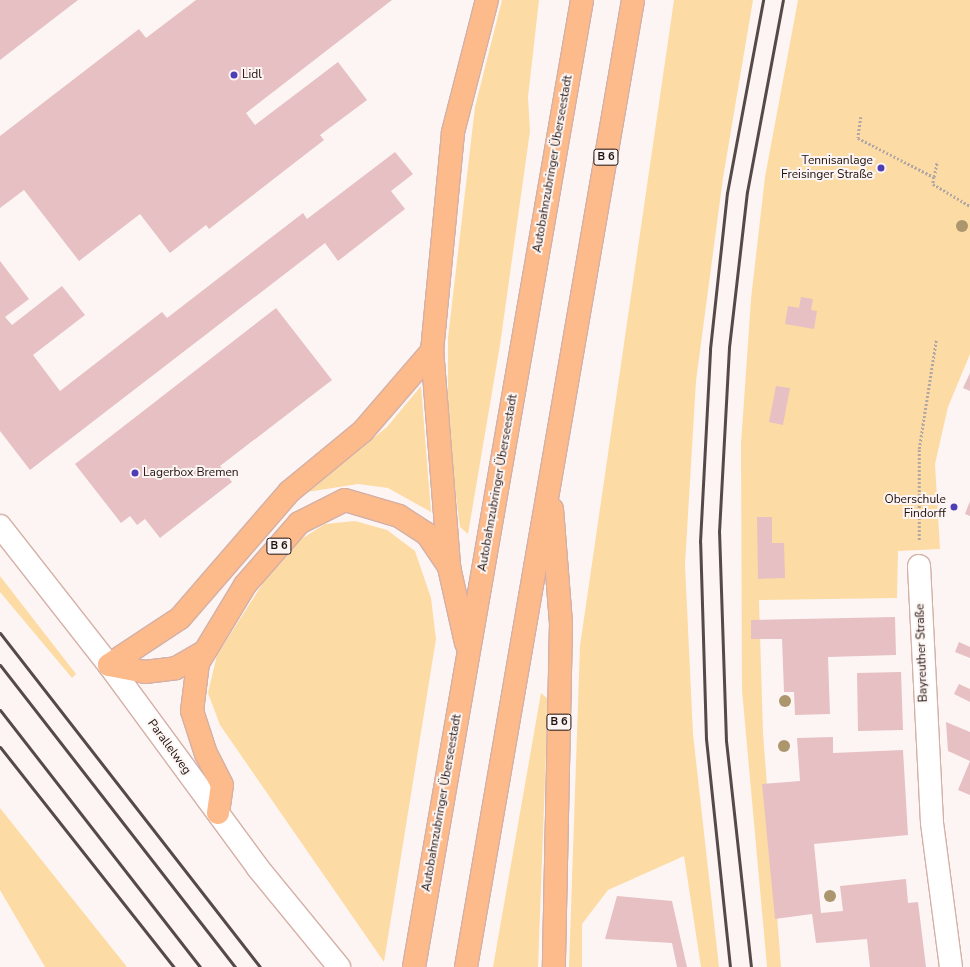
<!DOCTYPE html>
<meta charset="utf-8">
<style>
body{margin:0}
#map{position:relative;width:970px;height:967px;overflow:hidden;background:#fdf5f3;font-family:"Nunito Sans",sans-serif}
div>[style]{position:absolute}
.green>*{inset:0;background:#fddba5}
.building>*{inset:0;background:#e6c0c3}
.path>*{height:2.5px;margin-top:-1.25px;transform-origin:0;background:repeating-linear-gradient(90deg,#b1a7a5 0 2px,transparent 0 4px)}
.roads{filter:drop-shadow(1px 0 #d4b0a7) drop-shadow(-1px 0 #d4b0a7) drop-shadow(0 1px #d4b0a7) drop-shadow(0 -1px #d4b0a7)}
.street>*{height:22px;margin:-11px;padding:0 11px;transform-origin:11px;border-radius:11px;background:#fff}
.secondary>*{height:22px;margin:-11px;padding:0 11px;transform-origin:11px;border-radius:11px;background:#fff}
.highway>*{height:22px;margin:-11px;padding:0 11px;transform-origin:11px;border-radius:11px;background:#fdba8a}
.rail>*{height:3px;margin:-1.5px;padding:0 1.5px;transform-origin:1.5px;border-radius:1.5px;background:#554a47}
.trees>*{width:12px;height:12px;margin:-6px;border-radius:50%;background:#ac966d}
.dots>*{width:11px;height:11px;translate:-50% -50%;box-sizing:border-box;border:2px solid #fdf5f3;border-radius:50%}
span{translate:-50% -50%;white-space:nowrap;text-align:center;line-height:1.15;-webkit-text-stroke:4px #fdf5f3;paint-order:stroke}
.shield-label span{padding:1px 3px;background:#fdf5f3;border:1px solid;border-radius:3px;-webkit-text-stroke-width:0}
.shield-label{font-size:11px;color:#1e110e;font-weight:700}
.poi-label{font-size:12px;color:#1e110e}
.left{translate:0 -50%;text-align:left}
.right{translate:-100% -50%;text-align:right}
.street-label{font-size:12px;color:#1e110e}
</style>
<div id="map">
<div class="green">
<i style="clip-path:polygon(502px 0,539px 0,528px 97px,530px 131px,500px 345px,468px 534px,460px 527px,454px 481px,448px 411px,448px 338px,475px 107px)"></i>
<i style="clip-path:polygon(674px 0,753px 0,723px 178px,696px 381px,685px 565px,693px 734px,719px 967px,701px 967px,684px 856px,608px 890px,582px 924px,582px 967px,569px 967px,580px 646px)"></i>
<i style="clip-path:polygon(798px 0,970px 0,970px 354px,948px 407px,935px 464px,940px 549px,898px 551px,897px 598px,759px 600px,763px 733px,781px 967px,767px 967px,742px 690px,741px 444px,751px 299px,765px 177px)"></i>
<i style="clip-path:polygon(421px 386px,431px 512px,388px 488px,358px 484px,307px 492px,387px 427px)"></i>
<i style="clip-path:polygon(355px 521px,387px 530px,415px 551px,431px 598px,436px 639px,384px 962px,220px 725px,208px 693px,217px 655px,265px 580px,295px 543px,325px 524px)"></i>
<i style="clip-path:polygon(0 576px,76px 674px,72px 678px,0 592px)"></i>
<i style="clip-path:polygon(541px 693px,548px 699px,538px 967px,493px 967px)"></i>
<i style="clip-path:polygon(0 808px,59px 882px,127px 967px,45px 967px,0 890px)"></i>
</div>
<div class="building">
<i style="clip-path:polygon(0 0,78px 0,0 60px)"></i>
<i style="clip-path:polygon(196px 0,392px 0,246px 113px,255px 125px,338px 62px,367px 100px,320px 135px,324px 140px,209px 229px,206px 225px,170px 253px,140px 214px,79px 261px,24px 190px,0 208px,0 136px,139px 29px,146px 38px)"></i>
<i style="clip-path:polygon(395px 152px,413px 174px,391px 191px,405px 209px,338px 261px,325px 243px,30px 470px,0 431px,0 261px,29px 299px,5px 317px,12px 325px,62px 286px,85px 315px,33px 355px,60px 391px,162px 312px,167px 318px,303px 213px,307px 219px)"></i>
<i style="clip-path:polygon(801px 297px,813px 299px,811px 310px,817px 311px,814px 329px,785px 324px,788px 306px,799px 308px)"></i>
<i style="clip-path:polygon(276px 308px,332px 380px,220px 466px,232px 482px,160px 538px,145px 519px,137px 525px,130px 516px,121px 523px,75px 464px)"></i>
<i style="clip-path:polygon(970px 373px,970px 391px,963px 388px)"></i>
<i style="clip-path:polygon(776px 386px,790px 388px,783px 425px,769px 422px)"></i>
<i style="clip-path:polygon(970px 501px,970px 516px,965px 514px)"></i>
<i style="clip-path:polygon(757px 517px,772px 517px,772px 543px,784px 543px,785px 578px,758px 579px)"></i>
<i style="clip-path:polygon(895px 617px,896px 655px,828px 657px,830px 714px,795px 715px,794px 692px,784px 692px,782px 639px,751px 639px,751px 620px)"></i>
<i style="clip-path:polygon(959px 642px,970px 647px,970px 658px,955px 652px)"></i>
<i style="clip-path:polygon(901px 672px,903px 730px,858px 731px,857px 673px)"></i>
<i style="clip-path:polygon(959px 684px,970px 689px,970px 702px,954px 694px)"></i>
<i style="clip-path:polygon(946px 722px,970px 732px,970px 761px,948px 751px)"></i>
<i style="clip-path:polygon(833px 737px,833px 753px,903px 750px,908px 835px,814px 844px,821px 913px,843px 911px,840px 886px,906px 879px,908px 903px,918px 902px,926px 967px,870px 967px,867px 939px,816px 943px,812px 914px,775px 919px,762px 784px,800px 781px,797px 738px)"></i>
<i style="clip-path:polygon(970px 761px,970px 795px,958px 790px)"></i>
<i style="clip-path:polygon(617px 896px,672px 901px,687px 967px,677px 967px,672px 943px,605px 939px)"></i>
</div>
<div class="path">
<i style="left:861px;top:117px;width:21px;rotate:98deg"></i>
<i style="left:858px;top:138px;width:85px;rotate:27.2deg"></i>
<i style="left:934px;top:177px;width:7px;rotate:98deg"></i>
<i style="left:933px;top:184px;width:43px;rotate:30.7deg"></i>
<i style="left:934px;top:177px;width:16px;rotate:-79deg"></i>
<i style="left:919px;top:540px;width:91px;rotate:-90deg"></i>
<i style="left:919px;top:449px;width:110px;rotate:-81.1deg"></i>
</div>
<div class="roads">
<div class="street">
<i style="left:0;top:526px;width:177px;rotate:51.9deg"></i>
<i style="left:919px;top:566px;width:257px;rotate:87.1deg"></i>
<i style="left:932px;top:823px;width:145px;rotate:82.5deg"></i>
</div>
<div class="secondary">
<i style="left:109px;top:665px;width:252px;rotate:53.7deg"></i>
<i style="left:258px;top:868px;width:128px;rotate:50.7deg"></i>
</div>
<div class="highway">
<i style="left:552px;top:509px;width:115px;rotate:85.5deg"></i>
<i style="left:561px;top:624px;width:343px;rotate:91.2deg"></i>
<i style="left:449px;top:565px;width:215px;rotate:-94.5deg"></i>
<i style="left:432px;top:351px;width:220px;rotate:-84.5deg"></i>
<i style="left:453px;top:132px;width:136px;rotate:-75.6deg"></i>
<i style="left:109px;top:665px;width:85px;rotate:-33.5deg"></i>
<i style="left:180px;top:618px;width:167px;rotate:-49.1deg"></i>
<i style="left:289px;top:492px;width:96px;rotate:-39.5deg"></i>
<i style="left:363px;top:431px;width:106px;rotate:-49.2deg"></i>
<i style="left:109px;top:665px;width:37px;rotate:11deg"></i>
<i style="left:145px;top:672px;width:31px;rotate:-7deg"></i>
<i style="left:176px;top:668px;width:32px;rotate:-30deg"></i>
<i style="left:218px;top:813px;width:28px;rotate:-82deg"></i>
<i style="left:222px;top:785px;width:35px;rotate:-117deg"></i>
<i style="left:206px;top:754px;width:45px;rotate:-108deg"></i>
<i style="left:192px;top:711px;width:48px;rotate:-82.9deg"></i>
<i style="left:198px;top:663px;width:91px;rotate:-58.9deg"></i>
<i style="left:245px;top:585px;width:82px;rotate:-48.9deg"></i>
<i style="left:299px;top:523px;width:51px;rotate:-26.6deg"></i>
<i style="left:345px;top:500px;width:56px;rotate:16.5deg"></i>
<i style="left:399px;top:516px;width:33px;rotate:33deg"></i>
<i style="left:427px;top:534px;width:40px;rotate:56deg"></i>
<i style="left:449px;top:567px;width:78px;rotate:77.4deg"></i>
<i style="left:414px;top:967px;width:981px;rotate:-80.14deg"></i>
<i style="left:466px;top:967px;width:981px;rotate:-80.2deg"></i>
</div>
</div>
<div class="rail">
<i style="left:0;top:633px;width:423px;rotate:52.1deg"></i>
<i style="left:0;top:665px;width:383px;rotate:52.1deg"></i>
<i style="left:0;top:710px;width:326px;rotate:52.1deg"></i>
<i style="left:0;top:747px;width:280px;rotate:51.7deg"></i>
<i style="left:730px;top:967px;width:229px;rotate:-96deg"></i>
<i style="left:706px;top:739px;width:197px;rotate:-91.7deg"></i>
<i style="left:700px;top:542px;width:193px;rotate:-87deg"></i>
<i style="left:710px;top:349px;width:157px;rotate:-83.8deg"></i>
<i style="left:727px;top:193px;width:196px;rotate:-79.4deg"></i>
<i style="left:751px;top:967px;width:227px;rotate:-96.3deg"></i>
<i style="left:726px;top:741px;width:209px;rotate:-91.9deg"></i>
<i style="left:719px;top:532px;width:185px;rotate:-86.9deg"></i>
<i style="left:729px;top:347px;width:156px;rotate:-83.4deg"></i>
<i style="left:747px;top:192px;width:195px;rotate:-79.4deg"></i>
</div>
<div class="trees">
<i style="left:962px;top:226px"></i>
<i style="left:785px;top:701px"></i>
<i style="left:784px;top:746px"></i>
<i style="left:830px;top:896px"></i>
</div>
<div class="dots">
<i style="left:234px;top:75px;background:#4d3eb5"></i>
<i style="left:881px;top:168px;background:#4d3eb5"></i>
<i style="left:135px;top:473px;background:#4d3eb5"></i>
<i style="left:954px;top:507px;background:#4d3eb5"></i>
</div>
<div class="shield-label">
<span style="left:606px;top:157px">B 6</span>
<span style="left:279px;top:546px">B 6</span>
<span style="left:559px;top:722px">B 6</span>
</div>
<div class="poi-label">
<span class="left" style="left:242px;top:75px">Lidl</span>
<span class="right" style="left:873px;top:168px">Tennisanlage<br>Freisinger Straße</span>
<span class="left" style="left:143px;top:473px">Lagerbox Bremen</span>
<span class="right" style="left:946px;top:507px">Oberschule<br>Findorff</span>
</div>
<div class="street-label">
<span style="left:553px;top:164px;rotate:-80deg">Autobahnzubringer Überseestadt</span>
<span style="left:498px;top:483px;rotate:-80deg">Autobahnzubringer Überseestadt</span>
<span style="left:922px;top:653px;rotate:-92deg">Bayreuther Straße</span>
<span style="left:169px;top:747px;rotate:54deg">Parallelweg</span>
<span style="left:442px;top:803px;rotate:-80deg">Autobahnzubringer Überseestadt</span>
</div>
</div>
